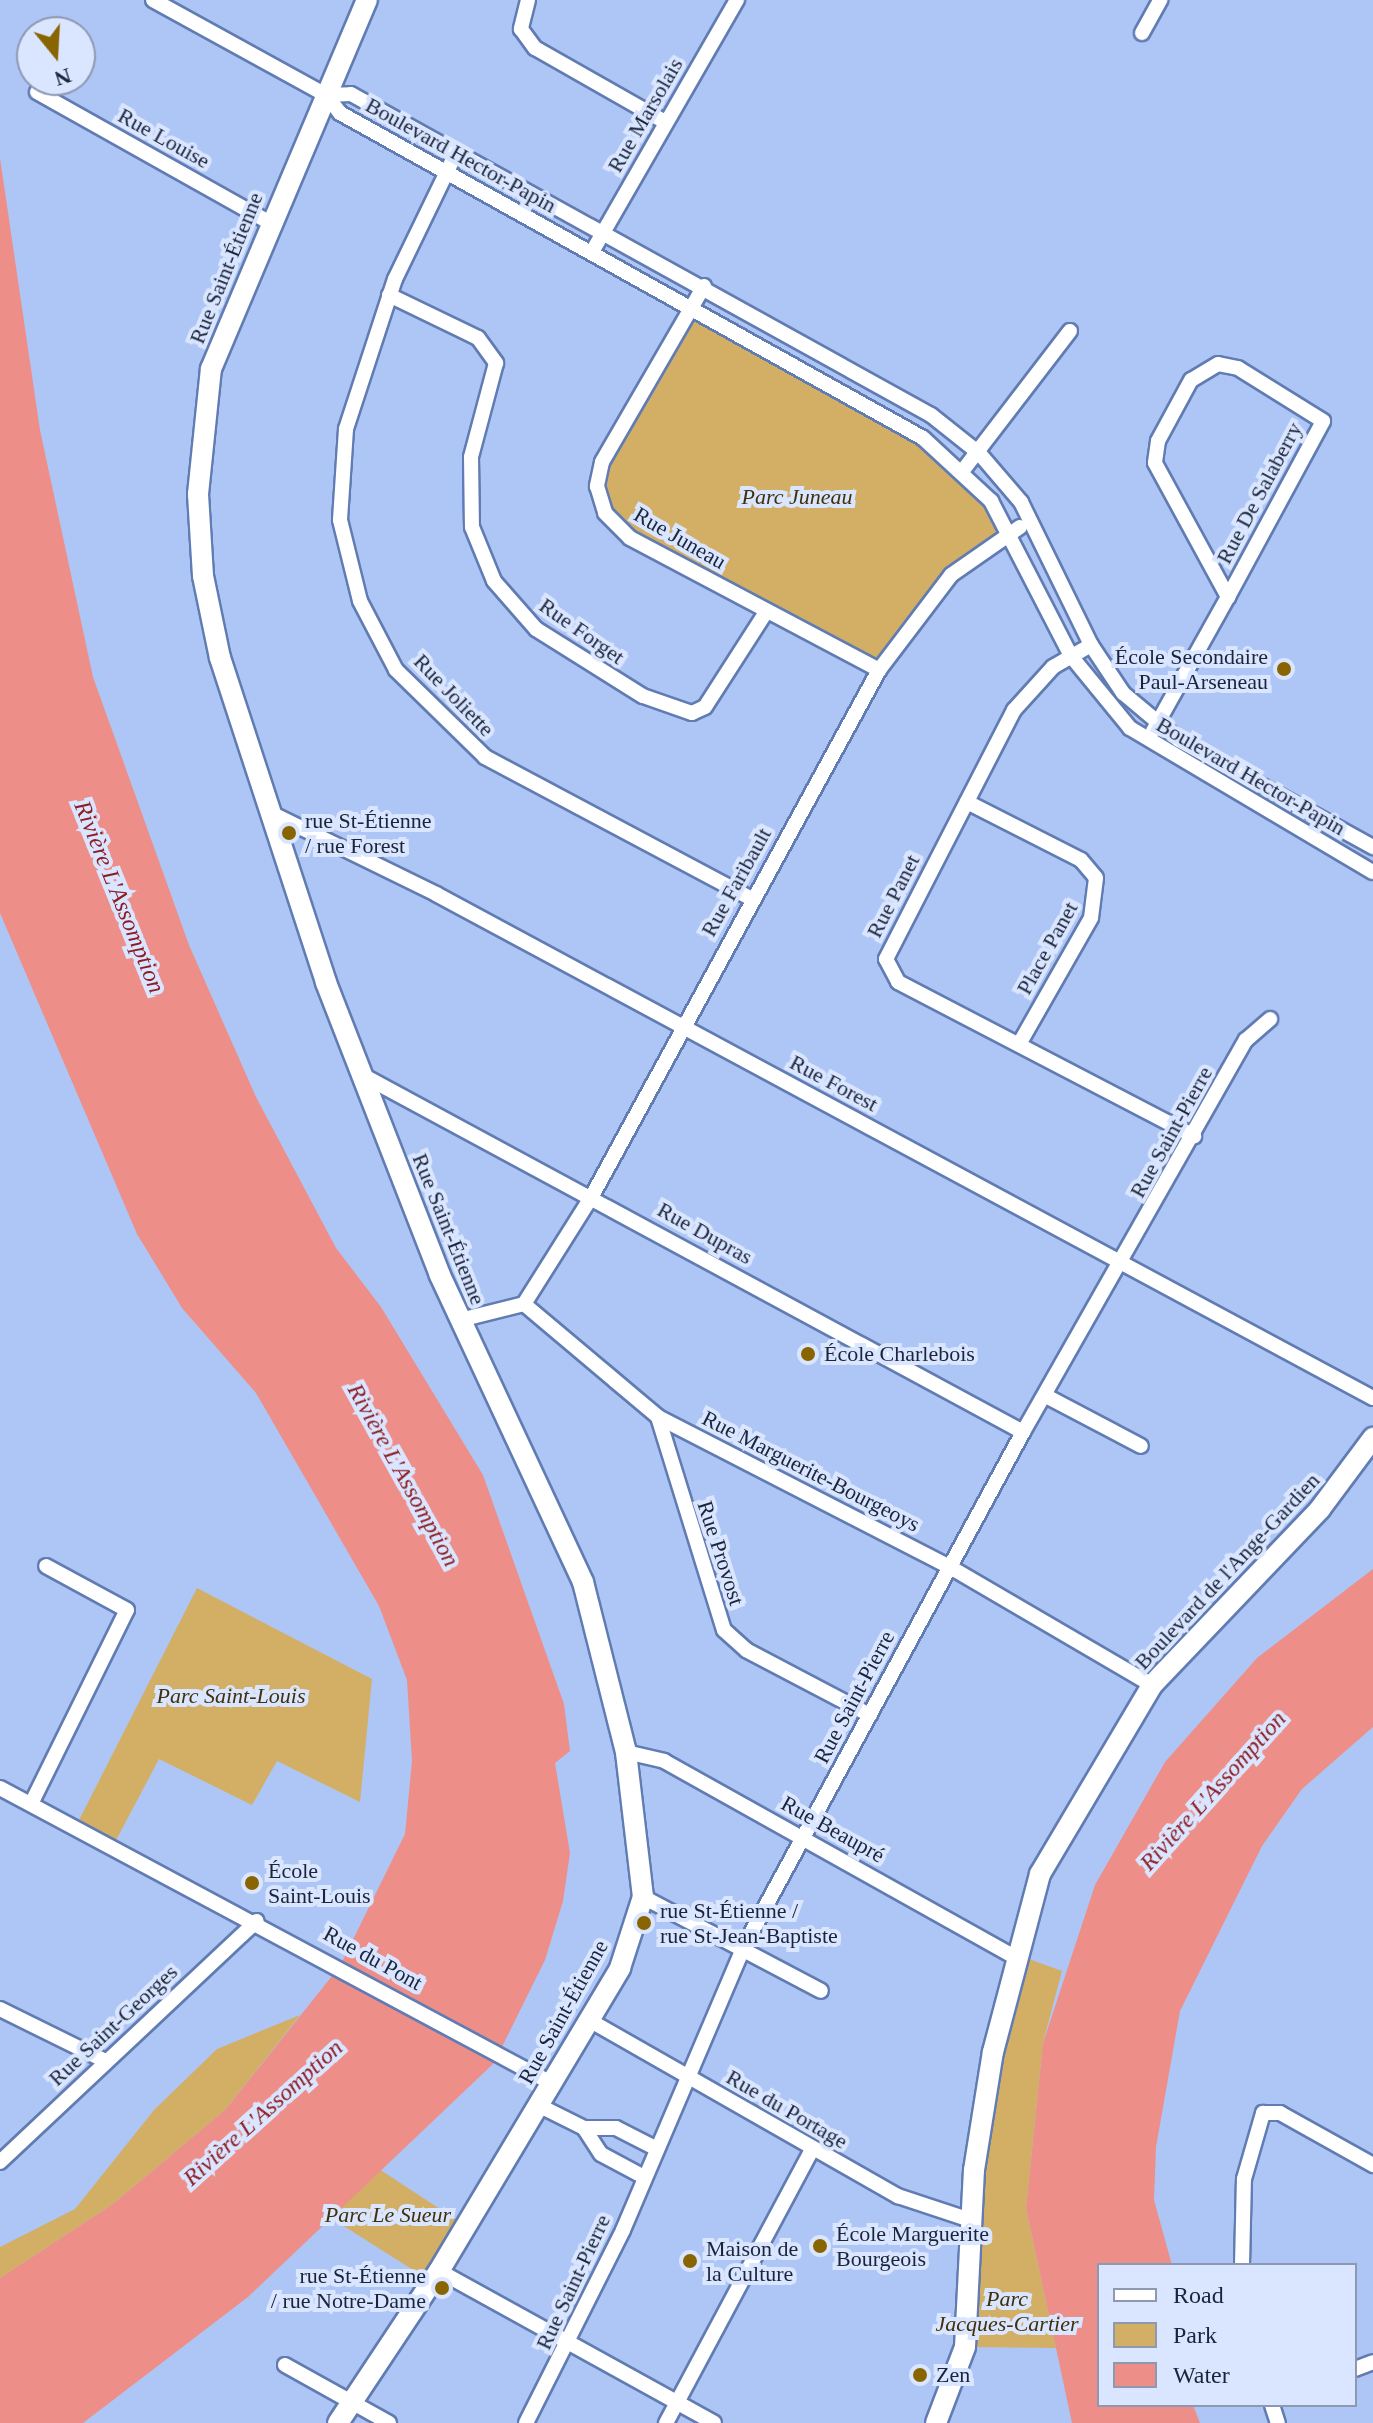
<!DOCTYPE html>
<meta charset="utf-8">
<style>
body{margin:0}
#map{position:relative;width:1373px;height:2423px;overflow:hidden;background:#aec6f5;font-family:"Times New Roman",serif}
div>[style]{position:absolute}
.green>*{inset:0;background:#d3af65}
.water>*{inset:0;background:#ee8e89}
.roads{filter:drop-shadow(2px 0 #617cb2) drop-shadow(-2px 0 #617cb2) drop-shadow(0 2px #617cb2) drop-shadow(0 -2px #617cb2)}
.street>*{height:14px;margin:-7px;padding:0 7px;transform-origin:7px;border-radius:7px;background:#fff}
.secondary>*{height:20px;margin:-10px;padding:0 10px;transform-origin:10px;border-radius:10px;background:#fff}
.dots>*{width:22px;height:22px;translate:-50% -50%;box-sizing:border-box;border:4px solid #dae6ff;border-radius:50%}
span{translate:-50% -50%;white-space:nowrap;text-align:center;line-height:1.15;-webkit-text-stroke:8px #dae6ff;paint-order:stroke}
.street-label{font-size:22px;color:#1a253b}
.park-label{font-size:22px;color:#413009;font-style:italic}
.poi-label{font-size:22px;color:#1a253b}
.right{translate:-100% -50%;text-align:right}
.left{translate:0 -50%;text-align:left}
.water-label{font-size:24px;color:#8d1d23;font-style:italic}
.legend{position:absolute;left:1097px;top:2263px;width:260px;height:144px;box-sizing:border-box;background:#dae6ff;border:2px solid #8d99b1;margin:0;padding:10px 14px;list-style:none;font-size:24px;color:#1a253b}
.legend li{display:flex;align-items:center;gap:16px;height:40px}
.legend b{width:40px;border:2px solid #8d99b1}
.north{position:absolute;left:16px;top:16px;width:80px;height:80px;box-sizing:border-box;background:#dae6ff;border:2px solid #8d99b1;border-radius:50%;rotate:162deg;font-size:22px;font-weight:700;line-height:32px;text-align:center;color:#1a253b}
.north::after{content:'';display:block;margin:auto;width:28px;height:36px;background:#896502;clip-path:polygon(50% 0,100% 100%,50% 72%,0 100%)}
</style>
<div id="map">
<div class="green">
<i style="clip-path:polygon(690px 307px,923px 438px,1012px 531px,951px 576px,879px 670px,656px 552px,605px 513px,602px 462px)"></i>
<i style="clip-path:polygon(197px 1588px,372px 1679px,360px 1802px,277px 1761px,252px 1805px,159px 1759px,113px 1846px,76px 1826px)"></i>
<i style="clip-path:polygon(1015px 1954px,1062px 1971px,1043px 2043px,1026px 2208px,1056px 2348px,965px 2347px,970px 2220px)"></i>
<i style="clip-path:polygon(300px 2015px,225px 2110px,113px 2204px,0 2278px,0 2247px,75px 2209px,154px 2110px,217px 2049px)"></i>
<i style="clip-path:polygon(379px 2169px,466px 2226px,432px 2282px,331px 2218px)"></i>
</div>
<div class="water">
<i style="clip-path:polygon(0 158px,40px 430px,93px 677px,189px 945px,256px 1097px,336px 1248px,381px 1307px,483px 1475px,564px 1704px,570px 1751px,555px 1763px,570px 1853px,563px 1901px,545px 1960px,494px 2063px,248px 2297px,83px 2423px,0 2423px,0 2278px,113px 2204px,225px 2110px,340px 1966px,405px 1834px,412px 1761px,407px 1680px,379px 1606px,256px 1393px,182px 1308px,137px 1234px,0 913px)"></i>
<i style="clip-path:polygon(1373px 1569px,1373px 1727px,1302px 1789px,1262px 1846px,1180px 2011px,1156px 2147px,1154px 2200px,1172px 2265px,1099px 2265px,1099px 2405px,1193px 2405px,1200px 2423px,1072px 2423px,1026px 2208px,1043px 2043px,1095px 1885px,1165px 1762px,1257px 1658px)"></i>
</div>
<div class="roads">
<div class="street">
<i style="left:153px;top:0;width:197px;rotate:28.8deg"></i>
<i style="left:326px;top:95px;width:23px;rotate:52deg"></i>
<i style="left:340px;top:113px;width:667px;rotate:29.14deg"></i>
<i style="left:923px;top:438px;width:93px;rotate:42.8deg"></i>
<i style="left:991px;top:501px;width:174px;rotate:62.7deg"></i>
<i style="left:1071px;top:656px;width:93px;rotate:50.7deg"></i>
<i style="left:1130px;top:728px;width:282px;rotate:30.7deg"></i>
<i style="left:528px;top:0;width:30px;rotate:104deg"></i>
<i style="left:521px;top:29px;width:24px;rotate:54deg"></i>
<i style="left:535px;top:48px;width:150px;rotate:29.6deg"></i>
<i style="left:1142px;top:33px;width:38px;rotate:-61deg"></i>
<i style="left:37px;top:92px;width:267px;rotate:29.3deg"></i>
<i style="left:326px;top:95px;width:25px;rotate:-2deg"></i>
<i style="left:351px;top:94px;width:663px;rotate:28.96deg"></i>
<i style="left:931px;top:415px;width:61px;rotate:38.4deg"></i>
<i style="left:979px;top:453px;width:65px;rotate:49.4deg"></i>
<i style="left:1021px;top:502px;width:159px;rotate:63.9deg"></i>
<i style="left:1091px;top:645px;width:58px;rotate:56.3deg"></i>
<i style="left:1123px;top:693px;width:73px;rotate:40deg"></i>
<i style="left:1179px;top:740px;width:222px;rotate:28.9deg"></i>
<i style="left:456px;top:153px;width:140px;rotate:115.8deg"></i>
<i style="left:395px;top:279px;width:158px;rotate:108.1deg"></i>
<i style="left:346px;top:429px;width:91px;rotate:93.8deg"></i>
<i style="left:340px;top:520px;width:83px;rotate:76.1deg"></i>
<i style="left:360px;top:601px;width:78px;rotate:62.4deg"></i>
<i style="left:396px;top:670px;width:124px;rotate:44.3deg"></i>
<i style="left:485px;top:757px;width:302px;rotate:28deg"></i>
<i style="left:592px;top:252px;width:291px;rotate:-60.1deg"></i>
<i style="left:704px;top:286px;width:203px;rotate:120.1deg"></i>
<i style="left:602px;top:462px;width:25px;rotate:102deg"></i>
<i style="left:597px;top:486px;width:28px;rotate:73deg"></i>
<i style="left:605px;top:513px;width:35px;rotate:45deg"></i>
<i style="left:630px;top:538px;width:282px;rotate:27.9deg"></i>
<i style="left:389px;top:295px;width:99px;rotate:25.8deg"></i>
<i style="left:478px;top:338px;width:31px;rotate:54deg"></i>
<i style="left:496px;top:363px;width:97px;rotate:104.9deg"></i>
<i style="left:471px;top:457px;width:70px;rotate:89.2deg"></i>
<i style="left:472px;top:527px;width:58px;rotate:67.8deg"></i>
<i style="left:494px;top:581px;width:64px;rotate:48.8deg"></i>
<i style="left:536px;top:629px;width:126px;rotate:32.1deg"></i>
<i style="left:643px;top:696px;width:52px;rotate:19.1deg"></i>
<i style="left:692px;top:713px;width:14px;rotate:-25deg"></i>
<i style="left:705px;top:707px;width:113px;rotate:-57.3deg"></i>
<i style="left:964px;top:469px;width:174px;rotate:-52.5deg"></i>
<i style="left:1091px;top:645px;width:44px;rotate:149.9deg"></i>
<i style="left:1053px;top:667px;width:58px;rotate:132.2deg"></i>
<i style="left:1014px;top:710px;width:280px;rotate:117.2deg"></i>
<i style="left:886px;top:959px;width:26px;rotate:62deg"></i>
<i style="left:898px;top:982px;width:334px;rotate:27.5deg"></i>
<i style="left:1153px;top:731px;width:154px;rotate:-60.8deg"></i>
<i style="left:1228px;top:597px;width:200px;rotate:-61.6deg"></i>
<i style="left:1323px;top:421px;width:100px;rotate:-148.1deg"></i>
<i style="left:1238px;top:368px;width:20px;rotate:-169deg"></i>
<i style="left:1218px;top:364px;width:31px;rotate:149deg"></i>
<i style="left:1191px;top:380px;width:69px;rotate:118.4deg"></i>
<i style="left:1158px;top:441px;width:22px;rotate:98deg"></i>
<i style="left:1155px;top:463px;width:153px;rotate:61.4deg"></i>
<i style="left:967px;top:802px;width:128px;rotate:27deg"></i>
<i style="left:1081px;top:860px;width:23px;rotate:50deg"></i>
<i style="left:1096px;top:878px;width:40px;rotate:97.1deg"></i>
<i style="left:1091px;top:918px;width:145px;rotate:119.7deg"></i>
<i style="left:271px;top:813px;width:184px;rotate:26.1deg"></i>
<i style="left:436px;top:894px;width:1064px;rotate:28.28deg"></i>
<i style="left:364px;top:1076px;width:749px;rotate:28.38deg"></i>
<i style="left:524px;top:1304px;width:128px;rotate:-57.8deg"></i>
<i style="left:592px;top:1196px;width:599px;rotate:-61.38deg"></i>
<i style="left:879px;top:670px;width:119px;rotate:-52.8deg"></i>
<i style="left:951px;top:575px;width:84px;rotate:-34.8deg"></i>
<i style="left:524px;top:1304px;width:175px;rotate:40.1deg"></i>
<i style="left:658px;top:1417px;width:328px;rotate:27.2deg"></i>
<i style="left:950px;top:1567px;width:234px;rotate:30.3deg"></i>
<i style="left:460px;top:1320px;width:66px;rotate:-14deg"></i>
<i style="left:1046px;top:1396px;width:107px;rotate:27.8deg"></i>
<i style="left:658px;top:1417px;width:223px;rotate:72.8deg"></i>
<i style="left:724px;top:1630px;width:30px;rotate:42deg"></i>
<i style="left:746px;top:1650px;width:140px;rotate:27.7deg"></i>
<i style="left:626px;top:1752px;width:39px;rotate:13deg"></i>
<i style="left:664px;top:1761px;width:401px;rotate:29.2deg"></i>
<i style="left:0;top:1788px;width:625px;rotate:28.16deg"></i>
<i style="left:31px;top:1804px;width:216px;rotate:-63.7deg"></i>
<i style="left:127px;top:1610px;width:92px;rotate:-151.5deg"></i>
<i style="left:643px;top:1897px;width:201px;rotate:27.8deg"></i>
<i style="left:0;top:2009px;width:117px;rotate:26.3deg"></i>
<i style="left:589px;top:2020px;width:356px;rotate:29.7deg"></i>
<i style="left:898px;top:2196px;width:76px;rotate:18.4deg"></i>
<i style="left:538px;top:2105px;width:51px;rotate:26.6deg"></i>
<i style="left:584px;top:2128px;width:32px"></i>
<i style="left:616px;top:2128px;width:44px;rotate:27.1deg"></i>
<i style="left:584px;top:2128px;width:31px;rotate:57deg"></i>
<i style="left:601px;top:2154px;width:49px;rotate:28.1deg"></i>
<i style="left:0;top:2162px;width:352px;rotate:-43.2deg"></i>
<i style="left:1242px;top:2265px;width:86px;rotate:-88.7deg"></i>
<i style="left:1244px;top:2179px;width:69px;rotate:-73.9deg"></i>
<i style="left:1263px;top:2113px;width:17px"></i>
<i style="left:1280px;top:2113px;width:107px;rotate:29.2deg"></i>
<i style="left:439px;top:2271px;width:314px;rotate:28.9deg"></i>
<i style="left:285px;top:2365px;width:119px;rotate:29.1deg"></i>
<i style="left:1355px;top:2369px;width:19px;rotate:-21deg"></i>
<i style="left:1272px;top:2405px;width:19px;rotate:72deg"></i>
<i style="left:526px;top:2423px;width:216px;rotate:-63.3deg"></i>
<i style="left:623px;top:2230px;width:306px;rotate:-66.9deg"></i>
<i style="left:743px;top:1948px;width:587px;rotate:-61.51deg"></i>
<i style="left:1023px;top:1432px;width:451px;rotate:-60.4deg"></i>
<i style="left:1246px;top:1040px;width:32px;rotate:-41deg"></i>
<i style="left:666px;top:2423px;width:310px;rotate:-61.9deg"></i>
</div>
<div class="secondary">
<i style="left:338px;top:2423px;width:182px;rotate:-56.4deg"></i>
<i style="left:439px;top:2271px;width:353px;rotate:-59.1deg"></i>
<i style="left:620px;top:1968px;width:75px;rotate:-72.1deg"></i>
<i style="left:643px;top:1897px;width:146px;rotate:-96.7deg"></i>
<i style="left:626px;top:1752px;width:175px;rotate:-104.2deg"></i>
<i style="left:583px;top:1582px;width:339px;rotate:-115deg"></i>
<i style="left:440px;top:1275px;width:314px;rotate:-111.3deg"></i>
<i style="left:326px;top:982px;width:341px;rotate:-108.1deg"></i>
<i style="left:220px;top:658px;width:84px;rotate:-101.7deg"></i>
<i style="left:203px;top:576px;width:82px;rotate:-93.5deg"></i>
<i style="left:198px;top:494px;width:126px;rotate:-84.1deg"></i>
<i style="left:211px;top:369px;width:401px;rotate:-67.1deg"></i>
<i style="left:936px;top:2423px;width:81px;rotate:-69.1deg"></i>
<i style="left:965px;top:2347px;width:177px;rotate:-87.1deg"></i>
<i style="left:974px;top:2170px;width:120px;rotate:-80.9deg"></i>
<i style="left:993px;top:2052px;width:184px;rotate:-75.2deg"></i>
<i style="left:1040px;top:1874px;width:220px;rotate:-59.3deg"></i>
<i style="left:1152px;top:1685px;width:243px;rotate:-46.3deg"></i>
<i style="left:1320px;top:1509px;width:89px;rotate:-53.3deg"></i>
</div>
</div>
<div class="dots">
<i style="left:1284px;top:669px;background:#896502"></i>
<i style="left:289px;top:833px;background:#896502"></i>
<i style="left:808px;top:1354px;background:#896502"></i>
<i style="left:252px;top:1883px;background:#896502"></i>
<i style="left:644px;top:1923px;background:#896502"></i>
<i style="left:820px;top:2246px;background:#896502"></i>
<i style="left:690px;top:2261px;background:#896502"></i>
<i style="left:442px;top:2288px;background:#896502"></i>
<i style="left:920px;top:2375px;background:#896502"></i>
</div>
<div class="street-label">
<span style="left:645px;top:115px;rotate:-60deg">Rue Marsolais</span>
<span style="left:164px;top:138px;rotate:29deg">Rue Louise</span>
<span style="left:461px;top:155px;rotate:29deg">Boulevard Hector-Papin</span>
<span style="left:226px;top:268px;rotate:-68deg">Rue Saint-Étienne</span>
<span style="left:1259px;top:493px;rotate:-62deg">Rue De Salaberry</span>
<span style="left:680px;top:538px;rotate:30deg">Rue Juneau</span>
<span style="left:582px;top:631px;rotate:35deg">Rue Forget</span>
<span style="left:454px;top:695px;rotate:46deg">Rue Joliette</span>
<span style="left:1251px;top:776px;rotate:30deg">Boulevard Hector-Papin</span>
<span style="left:736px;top:882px;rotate:-61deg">Rue Faribault</span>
<span style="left:893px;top:896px;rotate:-63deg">Rue Panet</span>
<span style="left:1047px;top:948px;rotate:-61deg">Place Panet</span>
<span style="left:834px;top:1083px;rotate:28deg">Rue Forest</span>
<span style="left:1171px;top:1132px;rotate:-61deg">Rue Saint-Pierre</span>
<span style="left:449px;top:1229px;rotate:68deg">Rue Saint-Étienne</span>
<span style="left:705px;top:1233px;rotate:29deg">Rue Dupras</span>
<span style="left:811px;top:1471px;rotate:27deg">Rue Marguerite-Bourgeoys</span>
<span style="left:721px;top:1553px;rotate:72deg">Rue Provost</span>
<span style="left:1227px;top:1571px;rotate:-47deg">Boulevard de l'Ange-Gardien</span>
<span style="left:854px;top:1697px;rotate:-62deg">Rue Saint-Pierre</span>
<span style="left:833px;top:1829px;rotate:29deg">Rue Beaupré</span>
<span style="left:373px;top:1958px;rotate:29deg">Rue du Pont</span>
<span style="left:563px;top:2012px;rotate:-61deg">Rue Saint-Étienne</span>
<span style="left:113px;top:2025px;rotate:-43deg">Rue Saint-Georges</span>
<span style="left:787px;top:2109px;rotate:30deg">Rue du Portage</span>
<span style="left:573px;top:2282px;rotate:-65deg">Rue Saint-Pierre</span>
</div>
<div class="park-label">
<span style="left:797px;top:497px">Parc Juneau</span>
<span style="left:231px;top:1696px">Parc Saint-Louis</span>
<span style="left:388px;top:2215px">Parc Le Sueur</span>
<span style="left:1007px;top:2311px">Parc<br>Jacques-Cartier</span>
</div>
<div class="poi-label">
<span class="right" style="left:1268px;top:669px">École Secondaire<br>Paul-Arseneau</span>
<span class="left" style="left:305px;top:833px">rue St-Étienne<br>/ rue Forest</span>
<span class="left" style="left:824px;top:1354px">École Charlebois</span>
<span class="left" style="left:268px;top:1883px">École<br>Saint-Louis</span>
<span class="left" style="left:660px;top:1923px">rue St-Étienne /<br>rue St-Jean-Baptiste</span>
<span class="left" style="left:836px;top:2246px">École Marguerite<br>Bourgeois</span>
<span class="left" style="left:706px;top:2261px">Maison de<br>la Culture</span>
<span class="right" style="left:426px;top:2288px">rue St-Étienne<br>/ rue Notre-Dame</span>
<span class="left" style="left:936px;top:2375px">Zen</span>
</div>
<div class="water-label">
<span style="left:119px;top:897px;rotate:68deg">Rivière L'Assomption</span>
<span style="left:403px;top:1475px;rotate:61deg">Rivière L'Assomption</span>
<span style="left:1213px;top:1791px;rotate:-48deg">Rivière L'Assomption</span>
<span style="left:263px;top:2113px;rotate:-42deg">Rivière L'Assomption</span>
</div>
<ul class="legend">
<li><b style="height:10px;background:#fff"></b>Road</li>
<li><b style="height:22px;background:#d3af65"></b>Park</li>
<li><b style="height:22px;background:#ee8e89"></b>Water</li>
</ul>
<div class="north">N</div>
</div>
